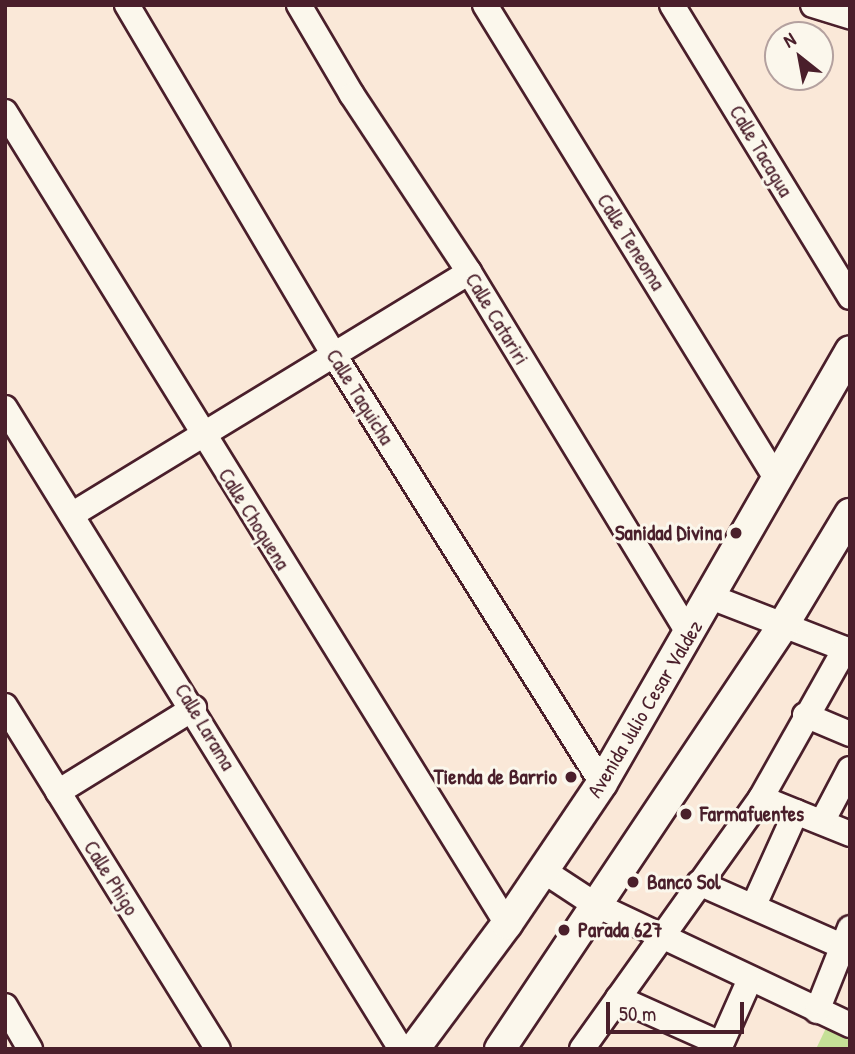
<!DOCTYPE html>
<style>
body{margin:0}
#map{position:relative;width:855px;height:1054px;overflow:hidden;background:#fae8d8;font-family:"Patrick Hand",sans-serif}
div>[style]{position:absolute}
.green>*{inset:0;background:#c5e097}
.roads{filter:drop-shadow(2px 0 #4a1f2b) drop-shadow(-2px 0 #4a1f2b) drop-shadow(0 2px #4a1f2b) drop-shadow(0 -2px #4a1f2b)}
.minor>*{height:24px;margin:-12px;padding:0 12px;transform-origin:12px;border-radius:12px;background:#fbf7ec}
.major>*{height:30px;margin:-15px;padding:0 15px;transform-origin:15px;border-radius:15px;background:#fbf7ec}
.dots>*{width:19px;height:19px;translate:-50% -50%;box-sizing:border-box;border:4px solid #fbf7ec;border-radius:50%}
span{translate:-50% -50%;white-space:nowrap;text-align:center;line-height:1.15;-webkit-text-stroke:6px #fbf7ec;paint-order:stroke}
.street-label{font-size:21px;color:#4a1f2b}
.poi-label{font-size:21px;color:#4a1f2b;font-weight:700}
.right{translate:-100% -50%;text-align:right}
.left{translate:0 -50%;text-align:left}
.frame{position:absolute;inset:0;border:7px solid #4a1f2b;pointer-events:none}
.north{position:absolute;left:764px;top:21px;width:70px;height:70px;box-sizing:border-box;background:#fbf7ec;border:2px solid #b4a19f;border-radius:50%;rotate:329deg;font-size:19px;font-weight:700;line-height:28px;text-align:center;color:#4a1f2b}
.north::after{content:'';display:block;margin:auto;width:24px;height:32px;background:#4a1f2b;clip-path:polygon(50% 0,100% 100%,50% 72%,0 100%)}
.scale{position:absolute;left:606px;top:1002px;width:138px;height:32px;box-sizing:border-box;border:4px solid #4a1f2b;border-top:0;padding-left:9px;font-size:21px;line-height:24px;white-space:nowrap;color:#4a1f2b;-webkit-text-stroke:5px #fbf7ec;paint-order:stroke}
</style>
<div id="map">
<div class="green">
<i style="clip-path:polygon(827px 1026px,850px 1036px,850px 1049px,816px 1049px)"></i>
</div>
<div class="roads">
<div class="minor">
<i style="left:127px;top:5px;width:407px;rotate:59.4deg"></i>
<i style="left:334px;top:355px;width:505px;rotate:57.95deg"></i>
<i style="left:299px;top:5px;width:104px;rotate:59.5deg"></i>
<i style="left:352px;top:95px;width:212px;rotate:56.5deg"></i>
<i style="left:469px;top:272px;width:425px;rotate:58.7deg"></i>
<i style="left:485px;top:5px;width:555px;rotate:58.4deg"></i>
<i style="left:672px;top:5px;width:342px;rotate:58.6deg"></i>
<i style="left:813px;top:5px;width:39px;rotate:17deg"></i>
<i style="left:5px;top:112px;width:955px;rotate:58.27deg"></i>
<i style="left:5px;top:408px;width:753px;rotate:58.29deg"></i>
<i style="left:73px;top:514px;width:464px;rotate:-31.4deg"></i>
<i style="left:711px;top:597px;width:149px;rotate:21.2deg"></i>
<i style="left:5px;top:706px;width:404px;rotate:58.2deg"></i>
<i style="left:805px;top:715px;width:49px;rotate:22.9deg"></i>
<i style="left:58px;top:792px;width:160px;rotate:-31.7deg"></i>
<i style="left:761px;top:798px;width:96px;rotate:22deg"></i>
<i style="left:822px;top:822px;width:60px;rotate:-62.2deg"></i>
<i style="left:544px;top:871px;width:60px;rotate:33.4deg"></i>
<i style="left:594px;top:904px;width:283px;rotate:25.3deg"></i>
<i style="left:699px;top:883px;width:156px;rotate:23.8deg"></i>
<i style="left:754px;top:905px;width:102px;rotate:-65.7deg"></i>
<i style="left:618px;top:998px;width:113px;rotate:24.1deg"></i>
<i style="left:5px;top:1006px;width:50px;rotate:59.8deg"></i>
<i style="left:817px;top:1011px;width:89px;rotate:-68.3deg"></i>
<i style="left:582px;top:1049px;width:308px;rotate:-54.5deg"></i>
<i style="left:761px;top:798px;width:171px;rotate:-60.6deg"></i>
<i style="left:719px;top:1049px;width:77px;rotate:-66.1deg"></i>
</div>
<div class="major">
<i style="left:414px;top:1049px;width:156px;rotate:-53.4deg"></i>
<i style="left:507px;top:924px;width:170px;rotate:-56deg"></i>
<i style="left:602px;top:783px;width:498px;rotate:-60.1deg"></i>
<i style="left:500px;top:1049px;width:508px;rotate:-56.25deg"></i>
<i style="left:782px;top:627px;width:132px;rotate:-59deg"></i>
</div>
</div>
<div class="dots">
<i style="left:736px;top:533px;background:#4a1f2b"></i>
<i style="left:571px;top:777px;background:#4a1f2b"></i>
<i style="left:686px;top:814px;background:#4a1f2b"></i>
<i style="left:633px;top:882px;background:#4a1f2b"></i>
<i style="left:564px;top:930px;background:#4a1f2b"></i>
</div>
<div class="street-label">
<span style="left:761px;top:151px;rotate:59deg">Calle Tacagua</span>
<span style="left:631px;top:242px;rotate:58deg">Calle Teneoma</span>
<span style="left:497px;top:319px;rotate:59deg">Calle Catariri</span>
<span style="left:360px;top:397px;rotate:58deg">Calle Taquicha</span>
<span style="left:254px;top:519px;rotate:58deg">Calle Choquena</span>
<span style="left:645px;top:709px;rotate:-59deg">Avenida Julio Cesar Valdez</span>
<span style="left:205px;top:727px;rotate:59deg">Calle Larama</span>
<span style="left:111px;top:878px;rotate:58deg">Calle Phigo</span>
</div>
<div class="poi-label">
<span class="right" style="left:722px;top:533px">Sanidad Divina</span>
<span class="right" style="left:557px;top:777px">Tienda de Barrio</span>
<span class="left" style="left:700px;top:814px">Farmafuentes</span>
<span class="left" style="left:647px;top:882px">Banco Sol</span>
<span class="left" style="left:578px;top:930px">Parada 627</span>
</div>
<div class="frame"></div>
<div class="north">N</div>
<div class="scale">50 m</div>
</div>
